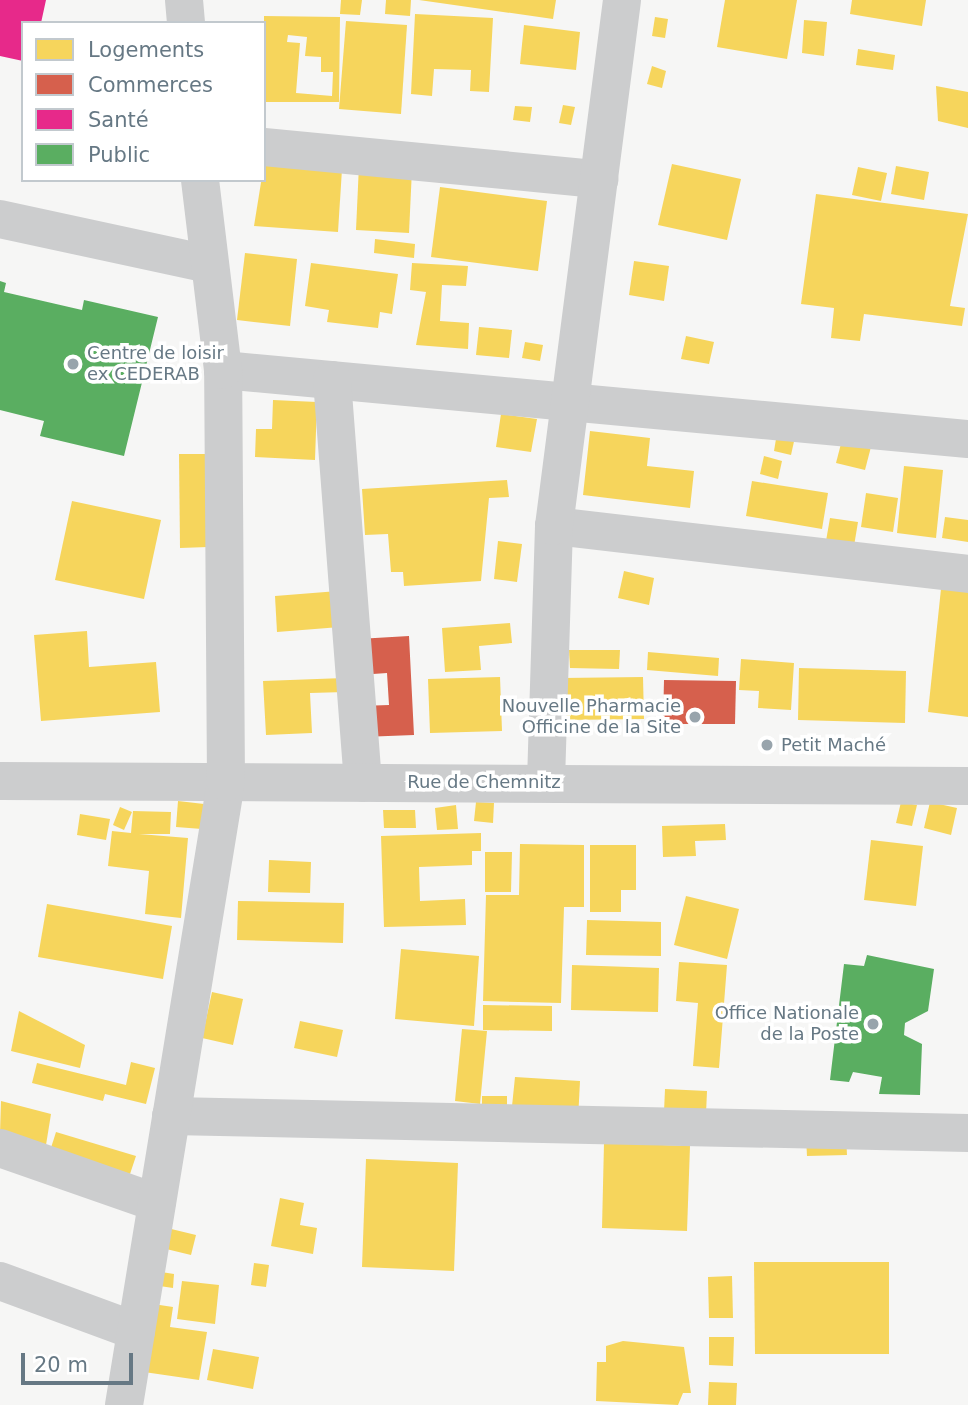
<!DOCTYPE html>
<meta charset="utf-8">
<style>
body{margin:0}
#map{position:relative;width:968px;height:1405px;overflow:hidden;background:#f6f6f5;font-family:"DejaVu Sans",sans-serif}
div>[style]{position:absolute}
.homes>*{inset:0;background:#f6d55c}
.shops>*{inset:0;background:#d6604d}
.health>*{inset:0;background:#e7298a}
.public>*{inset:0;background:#5aae61}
.street>*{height:38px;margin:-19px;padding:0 19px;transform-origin:19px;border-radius:19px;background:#cccdce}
.dots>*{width:19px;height:19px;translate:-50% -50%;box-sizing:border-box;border:4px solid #fff;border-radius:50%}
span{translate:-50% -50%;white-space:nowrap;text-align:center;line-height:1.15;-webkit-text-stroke:7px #fff;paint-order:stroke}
.poi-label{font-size:18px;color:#667884}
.left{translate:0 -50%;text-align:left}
.right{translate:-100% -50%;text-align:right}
.street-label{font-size:18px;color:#667884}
.legend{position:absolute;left:21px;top:21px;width:245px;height:161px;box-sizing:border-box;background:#fff;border:2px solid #c2c9ce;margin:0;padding:9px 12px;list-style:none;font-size:21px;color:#667884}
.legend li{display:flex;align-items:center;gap:14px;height:35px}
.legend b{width:35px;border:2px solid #c2c9ce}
.scale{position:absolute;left:21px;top:1353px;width:112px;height:32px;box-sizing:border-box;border:4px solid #667884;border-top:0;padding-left:9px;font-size:21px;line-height:24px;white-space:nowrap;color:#667884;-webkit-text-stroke:5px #fff;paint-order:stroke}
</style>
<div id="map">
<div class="homes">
<i style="clip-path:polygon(341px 0,362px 0,360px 15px,340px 14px)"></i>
<i style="clip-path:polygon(386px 0,411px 0,410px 16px,385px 14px)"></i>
<i style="clip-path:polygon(419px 0,556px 0,553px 19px)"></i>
<i style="clip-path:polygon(725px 0,797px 0,787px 59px,717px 47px)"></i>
<i style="clip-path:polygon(852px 0,926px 0,922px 26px,850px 14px)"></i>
<i style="clip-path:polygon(415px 14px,493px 18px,489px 92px,470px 91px,471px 70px,434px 69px,432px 96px,411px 94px)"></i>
<i style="clip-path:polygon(evenodd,264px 16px,340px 17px,339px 102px,264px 102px,264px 16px,288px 35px,307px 37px,305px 56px,321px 57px,321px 72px,333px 72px,332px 96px,296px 93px,300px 43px,287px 42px,288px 35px)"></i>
<i style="clip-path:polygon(655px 17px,668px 19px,665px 38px,652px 36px)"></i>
<i style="clip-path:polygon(804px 20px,827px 22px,824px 56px,802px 53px)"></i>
<i style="clip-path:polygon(346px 21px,407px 25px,401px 114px,339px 109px)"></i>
<i style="clip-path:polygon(524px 25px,580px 32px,576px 70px,520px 64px)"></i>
<i style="clip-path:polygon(858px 49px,895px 55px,893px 70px,856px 65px)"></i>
<i style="clip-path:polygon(652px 66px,666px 71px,662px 88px,647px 84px)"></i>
<i style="clip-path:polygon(936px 86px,968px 92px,968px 128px,938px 121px)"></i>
<i style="clip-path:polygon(563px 105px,575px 107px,571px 125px,559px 123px)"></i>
<i style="clip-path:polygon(515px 106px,532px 107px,530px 122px,513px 120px)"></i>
<i style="clip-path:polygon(264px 164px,342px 169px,338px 232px,254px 226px)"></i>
<i style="clip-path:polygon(672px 164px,741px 179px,727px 240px,658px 225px)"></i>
<i style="clip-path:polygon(359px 165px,412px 169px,409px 233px,356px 230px)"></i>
<i style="clip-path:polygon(896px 166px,929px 172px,924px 200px,891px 194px)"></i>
<i style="clip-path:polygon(858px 167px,887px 173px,881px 201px,852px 195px)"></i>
<i style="clip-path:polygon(440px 187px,547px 201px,538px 271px,431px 257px)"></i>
<i style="clip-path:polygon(816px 194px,968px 214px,950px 306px,965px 308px,962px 326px,864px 314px,860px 341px,831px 338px,834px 308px,801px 304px)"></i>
<i style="clip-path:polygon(375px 239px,415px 244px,414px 258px,374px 253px)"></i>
<i style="clip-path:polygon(245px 253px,297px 259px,290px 326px,237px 320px)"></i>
<i style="clip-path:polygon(634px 261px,669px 266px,664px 301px,629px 295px)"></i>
<i style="clip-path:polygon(311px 263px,398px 274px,392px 314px,380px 312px,378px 328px,327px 322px,329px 310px,305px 306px)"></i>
<i style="clip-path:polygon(412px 263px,468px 266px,466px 286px,442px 285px,440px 321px,469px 323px,468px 349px,416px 345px,426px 292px,410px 290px)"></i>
<i style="clip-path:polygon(479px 327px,512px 330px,509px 358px,476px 355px)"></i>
<i style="clip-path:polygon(686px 336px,714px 342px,709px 364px,681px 359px)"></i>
<i style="clip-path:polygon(525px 342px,543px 345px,540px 361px,522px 358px)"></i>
<i style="clip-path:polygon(273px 400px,317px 402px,315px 460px,255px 457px,256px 429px,272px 429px)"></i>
<i style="clip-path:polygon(501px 414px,537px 419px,531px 452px,496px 447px)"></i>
<i style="clip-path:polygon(590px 431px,650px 438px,647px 466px,694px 471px,690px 508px,583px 495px)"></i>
<i style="clip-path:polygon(777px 433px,795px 437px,791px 455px,774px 451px)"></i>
<i style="clip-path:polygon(843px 436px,872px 443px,865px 470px,836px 463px)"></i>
<i style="clip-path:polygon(179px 454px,206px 454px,208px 547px,180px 548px)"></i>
<i style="clip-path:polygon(764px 456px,782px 461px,778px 479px,760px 474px)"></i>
<i style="clip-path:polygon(904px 466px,943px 470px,936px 538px,897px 533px)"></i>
<i style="clip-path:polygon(507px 480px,509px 497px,489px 498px,481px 581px,404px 586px,403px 572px,391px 572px,388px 534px,365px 535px,362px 489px)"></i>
<i style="clip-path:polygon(752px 481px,828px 493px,822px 529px,746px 516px)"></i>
<i style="clip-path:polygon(866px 493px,898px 498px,893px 532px,861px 527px)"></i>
<i style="clip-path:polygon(72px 501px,161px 520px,144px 599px,55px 580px)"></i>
<i style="clip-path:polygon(945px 517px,968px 520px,968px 542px,942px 538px)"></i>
<i style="clip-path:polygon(830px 518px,858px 522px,854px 546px,826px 541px)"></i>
<i style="clip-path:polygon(498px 541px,522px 544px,517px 582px,494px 579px)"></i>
<i style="clip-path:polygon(624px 571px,654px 578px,649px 605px,618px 598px)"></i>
<i style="clip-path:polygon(941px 589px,968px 592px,968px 717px,928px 712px)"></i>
<i style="clip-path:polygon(338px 591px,340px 627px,277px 632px,275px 596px)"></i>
<i style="clip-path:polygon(510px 623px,512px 643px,479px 646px,481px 670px,445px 672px,442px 628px)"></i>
<i style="clip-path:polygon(87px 631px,89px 667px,156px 662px,160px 712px,41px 721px,34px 635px)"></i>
<i style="clip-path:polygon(569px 650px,620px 650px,619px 669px,570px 668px)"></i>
<i style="clip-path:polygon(648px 652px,719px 658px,718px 676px,647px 670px)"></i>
<i style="clip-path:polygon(741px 659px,794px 663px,791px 710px,758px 708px,759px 691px,739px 690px)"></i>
<i style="clip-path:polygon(799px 668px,906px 671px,905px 723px,798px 720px)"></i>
<i style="clip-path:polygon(500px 677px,502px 731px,430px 733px,428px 679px)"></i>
<i style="clip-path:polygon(643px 677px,644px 719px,563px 720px,562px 678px)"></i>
<i style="clip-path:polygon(344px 678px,345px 692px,310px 693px,312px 733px,266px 735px,263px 681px)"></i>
<i style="clip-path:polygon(178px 801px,204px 804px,202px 829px,176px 827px)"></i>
<i style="clip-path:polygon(476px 802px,494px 803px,493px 823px,474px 821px)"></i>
<i style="clip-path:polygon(901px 802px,917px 805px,912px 826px,896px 823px)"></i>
<i style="clip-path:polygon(930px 802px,957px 808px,951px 835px,924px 828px)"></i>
<i style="clip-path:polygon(456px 805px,458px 829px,437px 830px,435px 808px)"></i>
<i style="clip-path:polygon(120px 807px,132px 812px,124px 830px,113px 825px)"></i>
<i style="clip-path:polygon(383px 810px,415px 810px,416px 828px,384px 828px)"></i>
<i style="clip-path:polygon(133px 811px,171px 812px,170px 834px,139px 834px,188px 838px,181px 918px,145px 914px,149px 871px,108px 866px,112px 831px,131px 833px)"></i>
<i style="clip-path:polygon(80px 814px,110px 819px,106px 840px,77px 835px)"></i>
<i style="clip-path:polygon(725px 824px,726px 840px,695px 841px,696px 856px,663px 857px,662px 826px)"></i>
<i style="clip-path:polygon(481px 833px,481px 851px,472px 851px,472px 865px,419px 867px,420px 901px,465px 899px,466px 925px,384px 927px,381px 836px)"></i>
<i style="clip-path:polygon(871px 840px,923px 846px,916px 906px,864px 900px)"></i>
<i style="clip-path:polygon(520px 844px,584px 845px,584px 907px,564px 907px,561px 1003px,483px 1001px,486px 895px,519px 895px)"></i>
<i style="clip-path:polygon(590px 845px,636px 845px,636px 890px,621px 890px,621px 912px,590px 912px)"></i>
<i style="clip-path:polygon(485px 852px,512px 852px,511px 892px,485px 892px)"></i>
<i style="clip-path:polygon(269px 860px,311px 862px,310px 893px,268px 892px)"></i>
<i style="clip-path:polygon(686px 896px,739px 909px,727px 959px,674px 945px)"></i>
<i style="clip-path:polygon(238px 901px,344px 903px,343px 943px,237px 940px)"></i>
<i style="clip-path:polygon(47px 904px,172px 926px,163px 979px,38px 957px)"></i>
<i style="clip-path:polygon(587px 920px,661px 922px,661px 956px,586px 955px)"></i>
<i style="clip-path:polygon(401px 949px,479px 956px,474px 1026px,395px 1019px)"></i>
<i style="clip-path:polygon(679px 962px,727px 965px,719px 1068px,693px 1066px,698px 1003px,676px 1001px)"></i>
<i style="clip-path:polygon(572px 965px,659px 968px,658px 1012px,571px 1010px)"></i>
<i style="clip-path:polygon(212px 992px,243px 999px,233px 1045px,202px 1038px)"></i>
<i style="clip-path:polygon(483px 1005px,552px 1006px,552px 1031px,483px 1030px)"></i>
<i style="clip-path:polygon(19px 1011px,85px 1045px,80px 1068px,11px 1051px)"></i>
<i style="clip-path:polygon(300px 1021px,343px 1030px,337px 1057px,294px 1048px)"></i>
<i style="clip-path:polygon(462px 1029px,487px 1031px,480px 1104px,455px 1101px)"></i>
<i style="clip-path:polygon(131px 1062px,155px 1068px,146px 1104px,105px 1094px,103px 1101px,32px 1083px,37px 1063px,126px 1085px)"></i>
<i style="clip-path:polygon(515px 1077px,580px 1081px,578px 1120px,511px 1116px)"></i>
<i style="clip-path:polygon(665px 1089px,707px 1091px,706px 1114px,664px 1112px)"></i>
<i style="clip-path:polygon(482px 1096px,507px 1096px,507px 1117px,482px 1117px)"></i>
<i style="clip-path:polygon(1px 1101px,51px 1114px,46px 1145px,0 1133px)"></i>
<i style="clip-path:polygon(56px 1132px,136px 1156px,130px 1174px,50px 1151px)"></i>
<i style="clip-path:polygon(846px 1136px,847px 1155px,807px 1156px,806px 1137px)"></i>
<i style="clip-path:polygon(604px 1143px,690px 1146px,687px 1231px,602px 1228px)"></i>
<i style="clip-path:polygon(366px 1159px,458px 1163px,454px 1271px,362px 1267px)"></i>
<i style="clip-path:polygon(280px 1198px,304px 1203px,300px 1225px,317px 1228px,313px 1254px,271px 1246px)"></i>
<i style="clip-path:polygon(163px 1227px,196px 1235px,191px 1255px,158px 1247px)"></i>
<i style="clip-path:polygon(754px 1262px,889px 1262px,889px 1354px,755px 1354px)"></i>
<i style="clip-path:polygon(254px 1263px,269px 1265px,266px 1287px,251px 1285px)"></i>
<i style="clip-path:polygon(155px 1271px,174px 1274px,173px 1288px,153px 1285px)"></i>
<i style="clip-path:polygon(732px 1276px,733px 1318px,709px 1318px,708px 1277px)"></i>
<i style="clip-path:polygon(182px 1281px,219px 1285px,215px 1324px,177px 1319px)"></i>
<i style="clip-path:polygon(153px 1304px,173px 1307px,170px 1327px,207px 1332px,199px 1380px,144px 1372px)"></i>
<i style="clip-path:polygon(709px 1337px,734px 1337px,733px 1366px,709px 1365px)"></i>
<i style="clip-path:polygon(623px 1341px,684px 1347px,691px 1393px,683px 1393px,678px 1405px,596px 1401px,597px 1362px,606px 1362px,606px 1346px)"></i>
<i style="clip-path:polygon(213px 1349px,259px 1357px,253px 1389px,207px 1380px)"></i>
<i style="clip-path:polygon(709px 1382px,737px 1383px,736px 1405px,708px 1405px)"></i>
</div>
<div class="shops">
<i style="clip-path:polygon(409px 636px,414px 735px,362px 737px,360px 706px,389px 705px,387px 673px,359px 675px,358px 639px)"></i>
<i style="clip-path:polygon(664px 680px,736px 681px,735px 724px,663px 724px)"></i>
</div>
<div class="health">
<i style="clip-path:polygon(0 0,46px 0,41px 23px,23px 23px,23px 61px,0 56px)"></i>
</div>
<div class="public">
<i style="clip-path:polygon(0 281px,6px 283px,4px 292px,82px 310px,84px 300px,158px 317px,124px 456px,40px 436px,44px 421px,0 410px)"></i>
<i style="clip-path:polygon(867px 955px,934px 969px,928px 1011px,905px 1023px,904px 1035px,922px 1044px,920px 1095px,879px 1094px,882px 1077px,853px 1072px,849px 1082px,830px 1080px,844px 964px,864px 966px)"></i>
</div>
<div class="street">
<i style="left:184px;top:0;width:23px;rotate:85deg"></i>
<i style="left:264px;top:147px;width:337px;rotate:5.5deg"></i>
<i style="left:0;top:219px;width:213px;rotate:12.2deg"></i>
<i style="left:223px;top:370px;width:748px;rotate:5.29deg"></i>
<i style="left:332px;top:380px;width:404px;rotate:85.6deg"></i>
<i style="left:554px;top:526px;width:417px;rotate:6.6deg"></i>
<i style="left:0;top:781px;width:968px;rotate:0.3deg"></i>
<i style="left:546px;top:781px;width:255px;rotate:-88.2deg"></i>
<i style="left:554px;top:526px;width:530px;rotate:-82.63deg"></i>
<i style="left:171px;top:1116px;width:797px;rotate:1.22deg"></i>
<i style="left:0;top:1148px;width:166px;rotate:19.3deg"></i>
<i style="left:0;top:1281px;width:145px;rotate:20.2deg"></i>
<i style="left:124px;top:1405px;width:631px;rotate:-80.7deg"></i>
<i style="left:226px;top:782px;width:412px;rotate:-90.4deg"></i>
<i style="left:223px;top:370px;width:191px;rotate:-96.9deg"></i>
</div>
<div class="dots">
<i style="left:73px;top:364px;background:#98a4ac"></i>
<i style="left:695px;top:717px;background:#98a4ac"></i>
<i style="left:767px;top:745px;background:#98a4ac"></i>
<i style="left:873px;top:1024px;background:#98a4ac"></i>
</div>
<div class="poi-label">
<span class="left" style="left:87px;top:364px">Centre de loisir<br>ex CEDERAB</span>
<span class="right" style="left:681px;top:717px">Nouvelle Pharmacie<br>Officine de la Site</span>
<span class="left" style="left:781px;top:745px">Petit Maché</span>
<span class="right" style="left:859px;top:1024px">Office Nationale<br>de la Poste</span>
</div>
<div class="street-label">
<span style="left:484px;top:782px">Rue de Chemnitz</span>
</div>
<ul class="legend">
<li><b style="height:19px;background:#f6d55c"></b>Logements</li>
<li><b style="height:19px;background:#d6604d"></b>Commerces</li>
<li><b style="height:19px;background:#e7298a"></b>Santé</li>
<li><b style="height:19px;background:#5aae61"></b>Public</li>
</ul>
<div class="scale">20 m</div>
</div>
